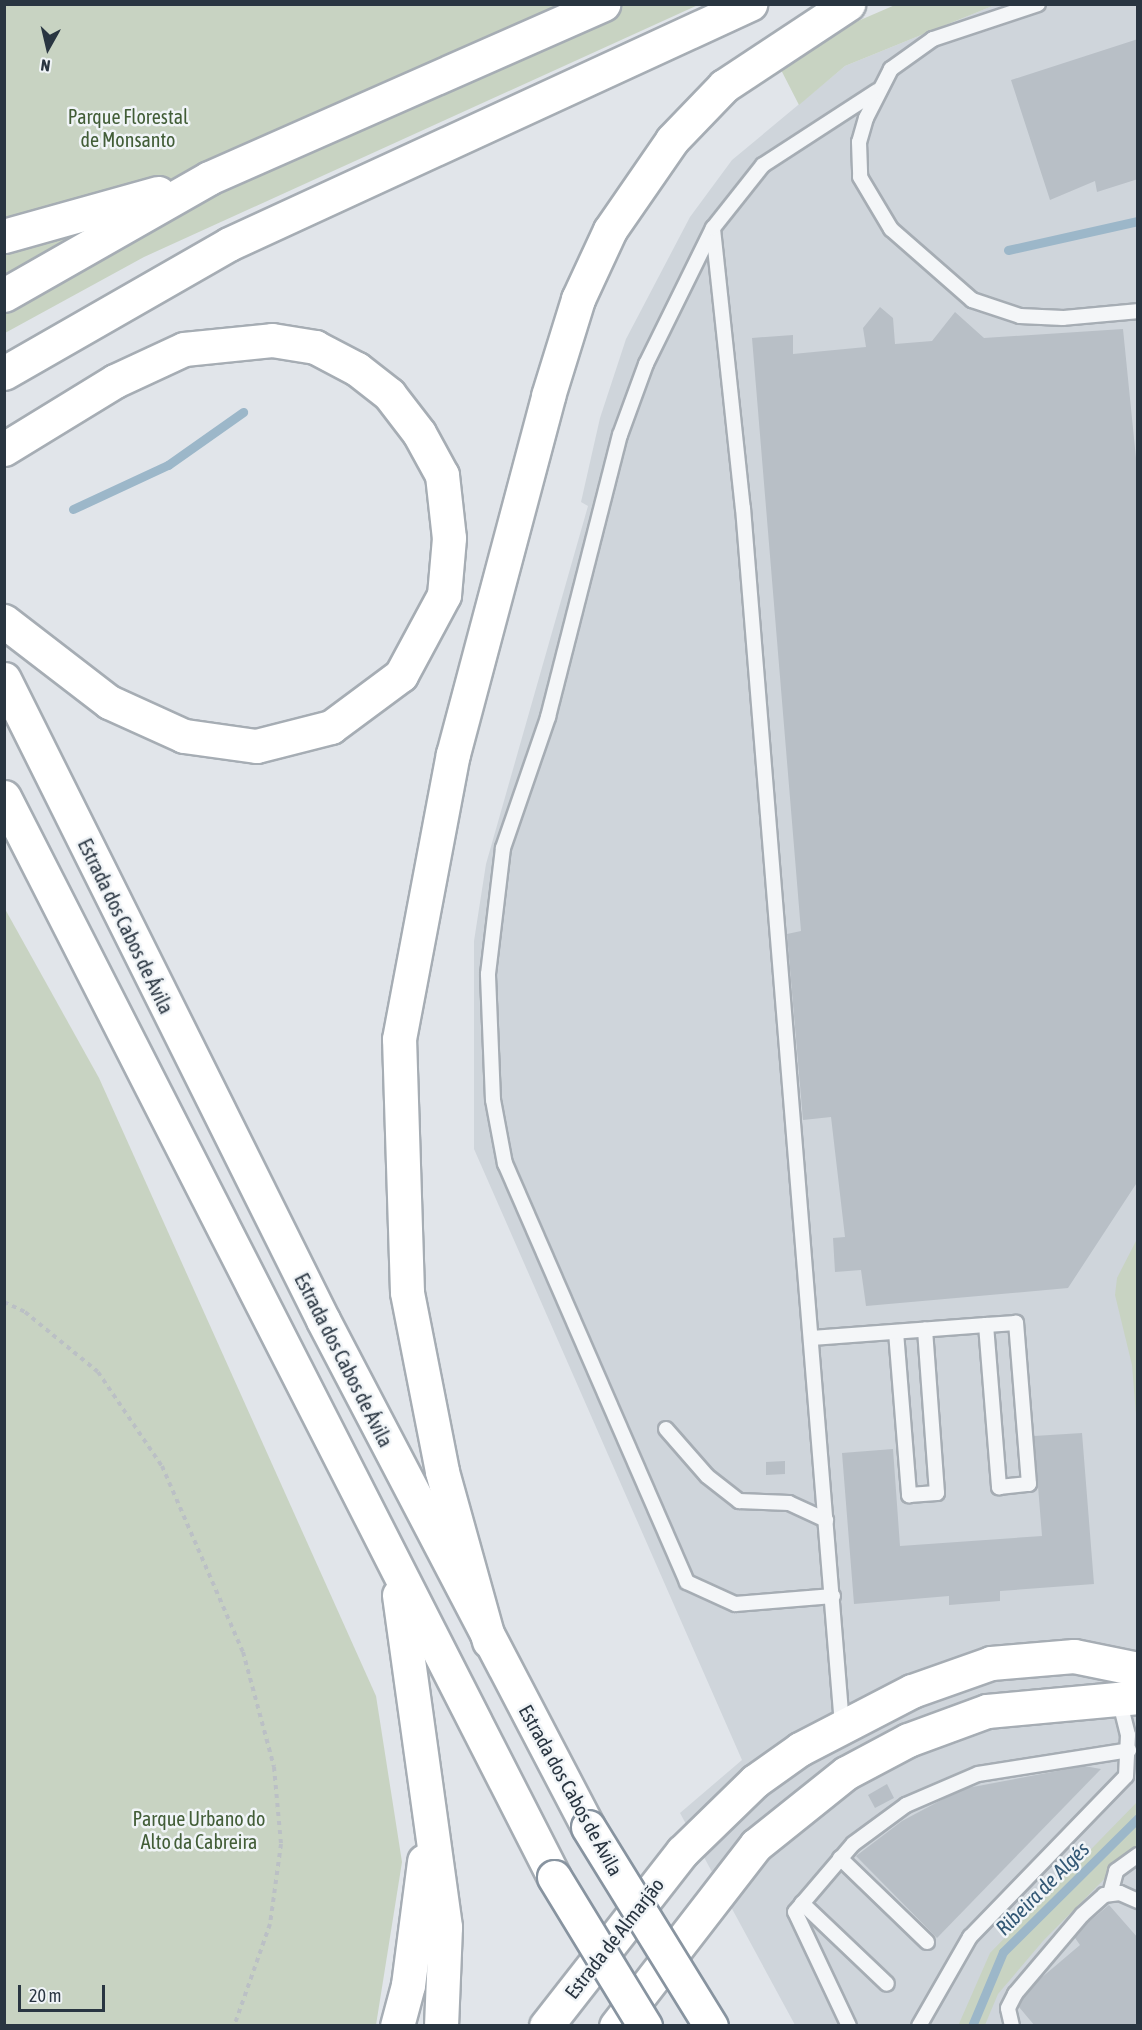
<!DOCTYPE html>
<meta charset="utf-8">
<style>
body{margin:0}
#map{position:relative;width:1142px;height:2030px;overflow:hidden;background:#e1e5ea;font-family:"Asap Condensed",sans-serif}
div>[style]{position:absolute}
.built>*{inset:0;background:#cfd5db}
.green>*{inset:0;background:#c8d3c2}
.stream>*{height:9px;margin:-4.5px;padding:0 4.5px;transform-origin:4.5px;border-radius:4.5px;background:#9cb7c9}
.building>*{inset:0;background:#b8bfc6}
.path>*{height:4px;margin-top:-2px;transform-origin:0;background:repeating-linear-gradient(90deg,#bbc0c5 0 4.5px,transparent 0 9px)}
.roads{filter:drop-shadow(2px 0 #a6adb4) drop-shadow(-2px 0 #a6adb4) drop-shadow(0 2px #a6adb4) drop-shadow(0 -2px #a6adb4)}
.lane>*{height:14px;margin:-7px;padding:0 7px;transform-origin:7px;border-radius:7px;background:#f4f6f8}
.secondary>*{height:33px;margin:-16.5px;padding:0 16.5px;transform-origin:16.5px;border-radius:16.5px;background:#fff}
.highway>*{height:33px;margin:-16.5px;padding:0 16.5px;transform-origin:16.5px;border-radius:16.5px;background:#fff}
.bridges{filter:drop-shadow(2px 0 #8894a0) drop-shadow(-2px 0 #8894a0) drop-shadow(0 2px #8894a0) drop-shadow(0 -2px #8894a0)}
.highway-bridge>*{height:33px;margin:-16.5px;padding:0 16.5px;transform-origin:16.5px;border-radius:16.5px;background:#fff}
span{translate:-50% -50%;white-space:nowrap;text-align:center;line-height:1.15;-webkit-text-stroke:5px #f0f4f7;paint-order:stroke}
.park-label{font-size:20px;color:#425d37}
.street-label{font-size:20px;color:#293541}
.water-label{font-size:21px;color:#335875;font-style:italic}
.frame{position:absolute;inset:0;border:6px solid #293541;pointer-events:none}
.north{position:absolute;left:18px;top:18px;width:60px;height:60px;-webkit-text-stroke:4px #f0f4f7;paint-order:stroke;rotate:188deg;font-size:16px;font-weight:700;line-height:24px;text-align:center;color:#293541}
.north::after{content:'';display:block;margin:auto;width:21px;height:27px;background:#293541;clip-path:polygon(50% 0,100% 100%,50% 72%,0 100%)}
.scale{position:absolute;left:18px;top:1985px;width:87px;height:27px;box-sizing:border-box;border:3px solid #293541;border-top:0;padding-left:8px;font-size:18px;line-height:21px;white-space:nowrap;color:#293541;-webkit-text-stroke:4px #f0f4f7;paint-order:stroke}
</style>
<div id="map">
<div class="built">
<i style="clip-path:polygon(995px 5px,1137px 5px,1137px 2025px,795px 2025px,680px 1813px,742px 1760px,474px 1149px,474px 941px,486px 864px,588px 506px,581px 502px,600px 418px,626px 339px,690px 217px,732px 160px,845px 66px)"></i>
</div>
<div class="green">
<i style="clip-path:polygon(4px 5px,698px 5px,144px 257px,5px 333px)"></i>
<i style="clip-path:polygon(895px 5px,995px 5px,845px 66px,799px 105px,779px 66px,828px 34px)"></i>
<i style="clip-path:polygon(5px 909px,99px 1078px,376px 1696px,402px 1862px,376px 2025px,5px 2025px)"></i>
<i style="clip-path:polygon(1137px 1239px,1137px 1427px,1132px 1365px,1115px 1295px,1117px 1278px)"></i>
<i style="clip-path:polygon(1137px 1802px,1137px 1846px,1043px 1941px,998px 1994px,985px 2025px,958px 2026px,990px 1953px)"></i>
</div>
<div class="stream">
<i style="left:1008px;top:250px;width:133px;rotate:-12.6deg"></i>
<i style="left:73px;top:509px;width:105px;rotate:-24.9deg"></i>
<i style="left:168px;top:465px;width:92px;rotate:-35.2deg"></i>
<i style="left:972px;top:2026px;width:80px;rotate:-67.3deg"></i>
<i style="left:1003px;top:1952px;width:190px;rotate:-44.8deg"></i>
</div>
<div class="building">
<i style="clip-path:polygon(1138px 39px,1138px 179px,1097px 192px,1095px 181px,1050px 200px,1011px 80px)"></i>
<i style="clip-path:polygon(880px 307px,893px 318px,895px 344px,932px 341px,955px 312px,984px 338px,1123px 329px,1138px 478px,1138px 1181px,1068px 1288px,866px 1306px,861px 1270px,835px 1272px,833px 1238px,845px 1237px,831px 1117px,803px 1120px,787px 934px,801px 931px,752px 338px,793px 335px,793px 354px,866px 347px,863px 328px)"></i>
<i style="clip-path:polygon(1082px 1433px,1094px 1584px,1000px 1591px,1000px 1601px,949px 1605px,949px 1596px,854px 1604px,842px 1453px,893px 1449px,900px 1546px,1042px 1536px,1034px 1436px)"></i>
<i style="clip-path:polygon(785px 1461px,785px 1474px,766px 1475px,766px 1462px)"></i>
<i style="clip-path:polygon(1084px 1766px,1101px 1769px,937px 1938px,856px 1856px,902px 1821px,962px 1789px)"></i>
<i style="clip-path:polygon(887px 1784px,894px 1798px,875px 1808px,868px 1795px)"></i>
<i style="clip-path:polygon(1109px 1905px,1138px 1938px,1138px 2026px,1035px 2026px,1014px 2001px,1080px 1945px,1073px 1935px)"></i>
</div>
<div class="path">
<i style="left:4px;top:1302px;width:23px;rotate:25deg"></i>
<i style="left:25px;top:1312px;width:94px;rotate:39.4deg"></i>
<i style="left:98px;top:1372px;width:114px;rotate:55.8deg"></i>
<i style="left:162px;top:1466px;width:203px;rotate:66.5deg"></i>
<i style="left:243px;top:1652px;width:119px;rotate:74.9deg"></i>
<i style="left:274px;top:1767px;width:77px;rotate:84.8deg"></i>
<i style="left:281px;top:1844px;width:81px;rotate:97.8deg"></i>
<i style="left:270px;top:1924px;width:108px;rotate:109.4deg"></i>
</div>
<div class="roads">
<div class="lane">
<i style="left:1038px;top:4px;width:111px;rotate:161.6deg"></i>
<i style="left:933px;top:39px;width:52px;rotate:144.5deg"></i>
<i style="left:891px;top:69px;width:55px;rotate:117deg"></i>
<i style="left:866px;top:118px;width:25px;rotate:106deg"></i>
<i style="left:859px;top:142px;width:35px;rotate:88deg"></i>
<i style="left:860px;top:177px;width:61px;rotate:59.2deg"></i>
<i style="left:891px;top:229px;width:108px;rotate:41.2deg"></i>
<i style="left:972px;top:300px;width:51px;rotate:18.4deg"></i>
<i style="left:1020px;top:316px;width:43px;rotate:2.7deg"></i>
<i style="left:1063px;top:318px;width:75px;rotate:-5.3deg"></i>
<i style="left:713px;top:229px;width:281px;rotate:83.9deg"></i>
<i style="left:743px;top:508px;width:1221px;rotate:85.35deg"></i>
<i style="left:896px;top:1332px;width:164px;rotate:85.4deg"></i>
<i style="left:909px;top:1495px;width:28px;rotate:-4deg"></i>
<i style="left:937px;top:1493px;width:164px;rotate:-94.2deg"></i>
<i style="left:812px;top:1338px;width:174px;rotate:-4.3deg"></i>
<i style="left:986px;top:1325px;width:163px;rotate:85.4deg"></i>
<i style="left:999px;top:1487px;width:30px;rotate:-6deg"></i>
<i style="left:1029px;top:1484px;width:162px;rotate:-94.6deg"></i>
<i style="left:1016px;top:1323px;width:30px;rotate:176deg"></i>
<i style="left:666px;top:1429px;width:62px;rotate:48.9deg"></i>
<i style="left:707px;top:1476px;width:41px;rotate:38deg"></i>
<i style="left:739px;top:1501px;width:50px;rotate:2.3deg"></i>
<i style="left:789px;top:1503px;width:41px;rotate:24.7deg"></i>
<i style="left:833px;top:1596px;width:98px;rotate:175.3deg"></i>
<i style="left:735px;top:1604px;width:53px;rotate:-155.4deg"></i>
<i style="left:687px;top:1582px;width:456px;rotate:-113.5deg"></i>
<i style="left:505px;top:1164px;width:65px;rotate:-100.6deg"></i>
<i style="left:493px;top:1100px;width:126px;rotate:-92.3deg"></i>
<i style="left:488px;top:974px;width:127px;rotate:-83.2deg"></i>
<i style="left:503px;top:848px;width:139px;rotate:-71deg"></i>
<i style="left:548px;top:717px;width:291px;rotate:-75.7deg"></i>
<i style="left:620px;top:435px;width:76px;rotate:-69.9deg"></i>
<i style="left:646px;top:364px;width:152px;rotate:-63.8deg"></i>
<i style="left:713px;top:228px;width:80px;rotate:-51.6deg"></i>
<i style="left:763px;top:165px;width:136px;rotate:-33deg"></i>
<i style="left:840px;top:1858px;width:121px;rotate:44deg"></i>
<i style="left:1110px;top:1894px;width:24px;rotate:-75deg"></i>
<i style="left:1116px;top:1871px;width:27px;rotate:-36deg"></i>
<i style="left:802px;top:1903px;width:117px;rotate:43.6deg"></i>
<i style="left:849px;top:2026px;width:126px;rotate:-115.3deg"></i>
<i style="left:795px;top:1912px;width:89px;rotate:-49.5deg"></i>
<i style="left:853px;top:1844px;width:66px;rotate:-36.3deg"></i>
<i style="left:906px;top:1805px;width:78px;rotate:-23.3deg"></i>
<i style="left:978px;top:1774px;width:153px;rotate:-9deg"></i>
<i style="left:919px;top:2026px;width:103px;rotate:-60.2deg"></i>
<i style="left:970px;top:1937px;width:224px;rotate:-45.9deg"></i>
<i style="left:1126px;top:1776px;width:41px;rotate:-87.2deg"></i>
<i style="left:1128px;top:1735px;width:37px;rotate:-104deg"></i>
<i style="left:1012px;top:2026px;width:18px;rotate:-103deg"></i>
<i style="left:1008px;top:2008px;width:16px;rotate:-63deg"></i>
<i style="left:1015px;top:1994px;width:104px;rotate:-49.7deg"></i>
<i style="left:1082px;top:1915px;width:30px;rotate:-42deg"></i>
<i style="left:1104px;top:1895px;width:16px;rotate:-7deg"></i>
<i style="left:1120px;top:1893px;width:20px;rotate:24deg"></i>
</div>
<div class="secondary">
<i style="left:546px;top:2026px;width:221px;rotate:-52deg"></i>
<i style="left:682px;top:1852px;width:102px;rotate:-44.2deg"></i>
<i style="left:755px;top:1781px;width:55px;rotate:-35.4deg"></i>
<i style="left:800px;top:1749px;width:126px;rotate:-27.4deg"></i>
<i style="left:912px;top:1691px;width:84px;rotate:-19.5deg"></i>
<i style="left:991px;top:1663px;width:83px;rotate:-4.8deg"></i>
<i style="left:1074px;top:1656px;width:65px;rotate:11.5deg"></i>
<i style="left:616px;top:2026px;width:229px;rotate:-52.3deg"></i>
<i style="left:756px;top:1845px;width:115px;rotate:-38.7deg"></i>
<i style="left:846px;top:1773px;width:70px;rotate:-28deg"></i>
<i style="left:908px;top:1740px;width:84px;rotate:-20.2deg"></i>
<i style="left:987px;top:1711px;width:152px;rotate:-5.3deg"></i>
</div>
<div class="highway">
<i style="left:4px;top:236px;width:160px;rotate:-15.6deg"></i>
<i style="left:4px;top:295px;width:236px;rotate:-29.7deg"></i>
<i style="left:209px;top:178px;width:431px;rotate:-23.8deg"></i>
<i style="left:4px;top:373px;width:259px;rotate:-29.8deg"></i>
<i style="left:229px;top:244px;width:574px;rotate:-24.73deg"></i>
<i style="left:4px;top:449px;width:130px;rotate:-31.5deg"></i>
<i style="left:115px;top:381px;width:76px;rotate:-24.9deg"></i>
<i style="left:184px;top:349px;width:88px;rotate:-5.8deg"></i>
<i style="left:272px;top:340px;width:44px;rotate:9.2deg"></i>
<i style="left:315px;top:347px;width:47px;rotate:27.6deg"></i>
<i style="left:357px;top:369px;width:41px;rotate:38deg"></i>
<i style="left:389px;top:394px;width:49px;rotate:52.4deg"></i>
<i style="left:419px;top:433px;width:48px;rotate:61.3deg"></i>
<i style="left:442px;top:475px;width:63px;rotate:83.7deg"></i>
<i style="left:449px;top:538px;width:57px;rotate:95deg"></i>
<i style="left:444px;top:595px;width:91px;rotate:118.3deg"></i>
<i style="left:401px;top:675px;width:87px;rotate:143.4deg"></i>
<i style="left:331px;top:727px;width:77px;rotate:165.8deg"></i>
<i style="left:256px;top:746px;width:73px;rotate:-172.1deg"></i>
<i style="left:184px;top:736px;width:82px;rotate:-155.6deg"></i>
<i style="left:109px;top:702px;width:133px;rotate:-142.4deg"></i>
<i style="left:4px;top:679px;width:716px;rotate:63.54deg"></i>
<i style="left:323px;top:1320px;width:572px;rotate:62.4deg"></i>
<i style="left:4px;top:797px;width:1212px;rotate:63.01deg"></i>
<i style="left:399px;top:1595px;width:335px;rotate:82.1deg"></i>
<i style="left:445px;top:1927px;width:99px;rotate:92.3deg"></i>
<i style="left:489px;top:1641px;width:176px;rotate:-105.5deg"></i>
<i style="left:442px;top:1471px;width:182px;rotate:-101.1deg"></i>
<i style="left:407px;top:1292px;width:253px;rotate:-91.8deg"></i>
<i style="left:399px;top:1039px;width:290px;rotate:-79.3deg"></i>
<i style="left:453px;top:754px;width:370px;rotate:-75.1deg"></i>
<i style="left:548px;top:396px;width:102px;rotate:-72.8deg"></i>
<i style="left:578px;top:299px;width:76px;rotate:-65.1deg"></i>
<i style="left:610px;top:230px;width:109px;rotate:-55.4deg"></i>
<i style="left:672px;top:140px;width:75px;rotate:-46.1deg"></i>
<i style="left:724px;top:86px;width:149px;rotate:-33.5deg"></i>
<i style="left:397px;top:2026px;width:42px;rotate:-75deg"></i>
<i style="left:408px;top:1985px;width:125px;rotate:-82.6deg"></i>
</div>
</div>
<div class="bridges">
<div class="highway-bridge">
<i style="left:588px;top:1827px;width:234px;rotate:58.3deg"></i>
<i style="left:554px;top:1877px;width:175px;rotate:58.6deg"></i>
</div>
</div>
<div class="park-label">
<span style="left:128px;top:128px">Parque Florestal<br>de Monsanto</span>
<span style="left:199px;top:1830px">Parque Urbano do<br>Alto da Cabreira</span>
</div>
<div class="street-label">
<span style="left:126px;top:926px;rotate:64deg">Estrada dos Cabos de Ávila</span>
<span style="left:344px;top:1360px;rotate:63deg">Estrada dos Cabos de Ávila</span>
<span style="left:571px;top:1790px;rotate:61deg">Estrada dos Cabos de Ávila</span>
<span style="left:614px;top:1938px;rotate:-52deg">Estrada de Almarjão</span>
</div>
<div class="water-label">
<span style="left:1042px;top:1888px;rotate:-45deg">Ribeira de Algés</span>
</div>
<div class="frame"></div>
<div class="north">N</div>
<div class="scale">20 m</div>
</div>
